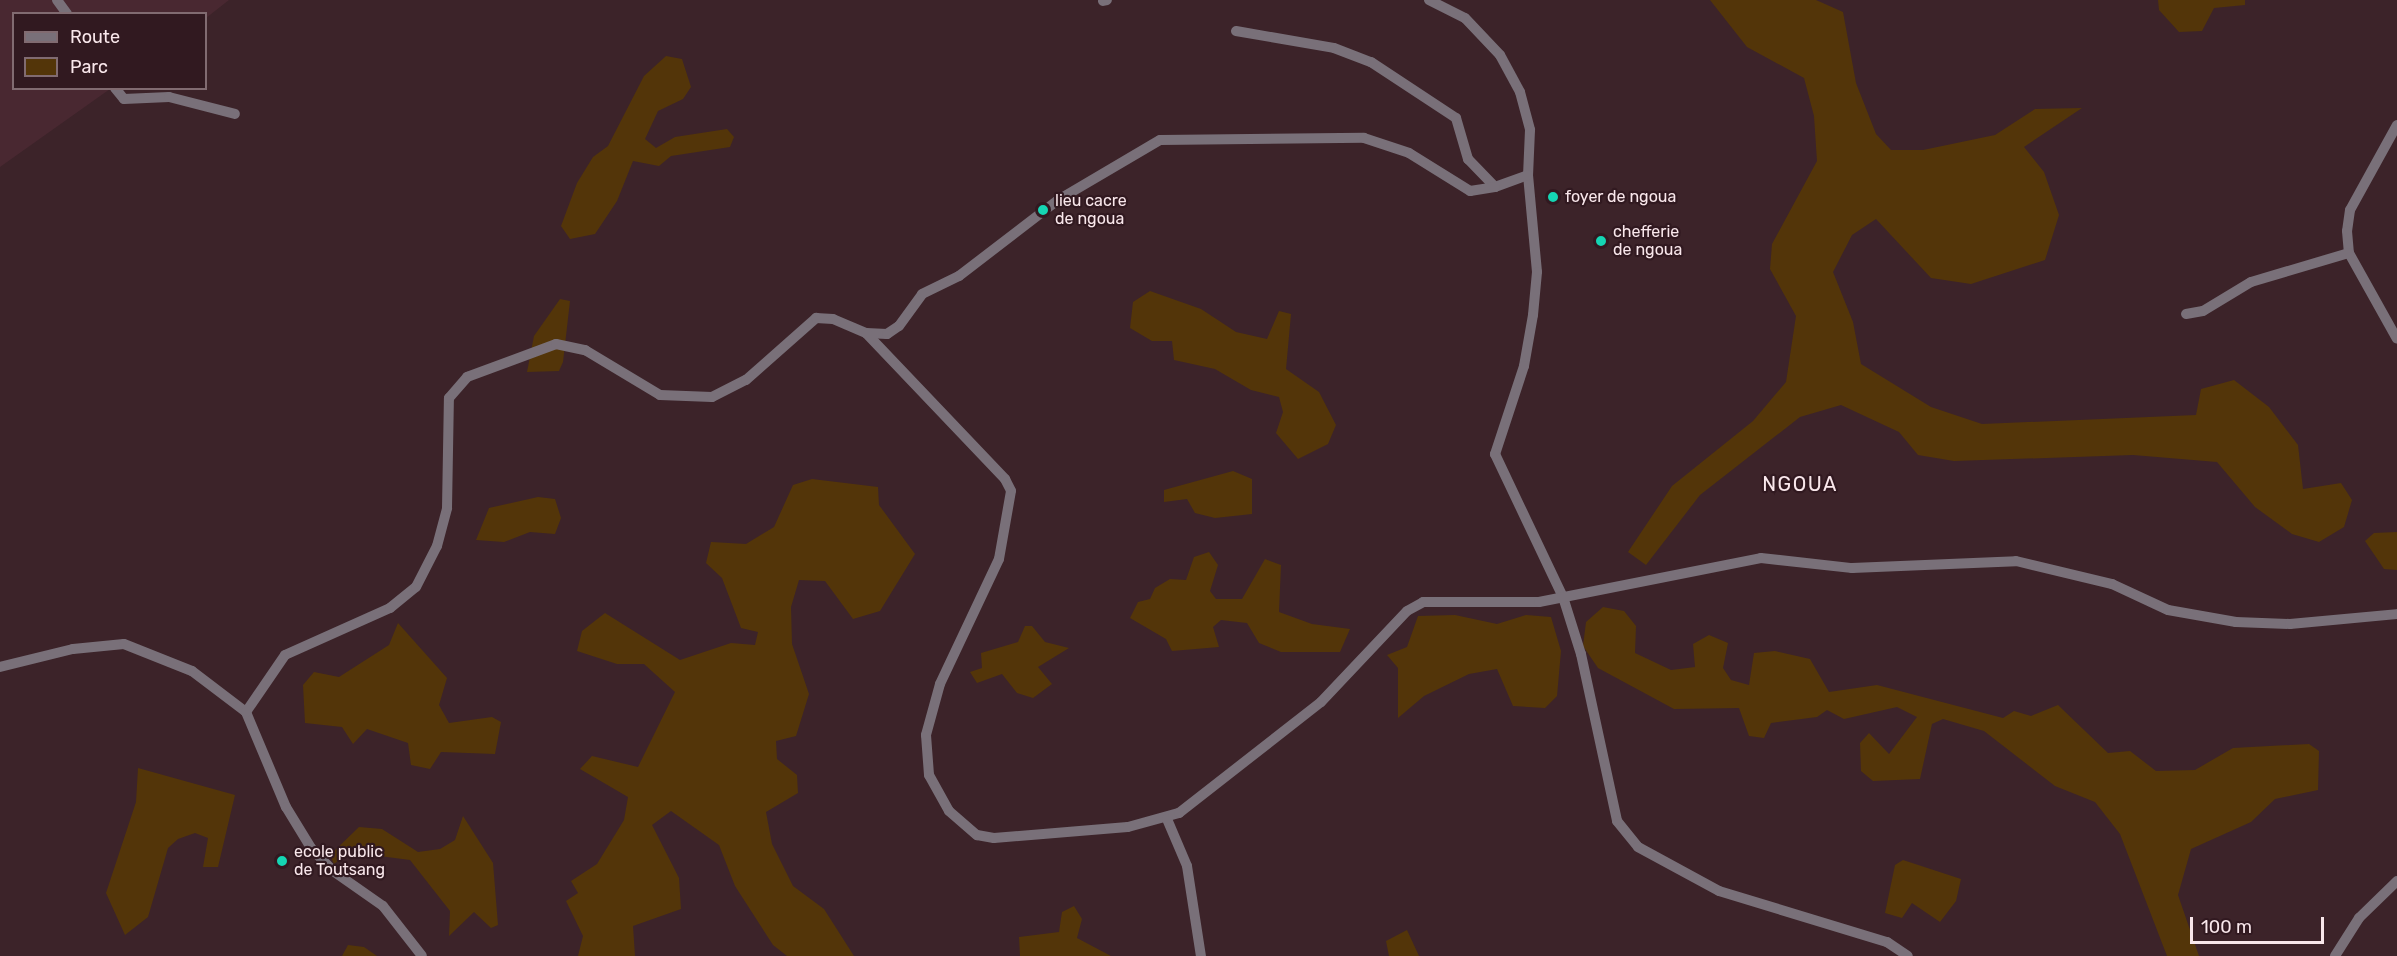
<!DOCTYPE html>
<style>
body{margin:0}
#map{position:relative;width:2397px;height:956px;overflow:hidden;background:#3c2329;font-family:Rubik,sans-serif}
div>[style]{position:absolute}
.built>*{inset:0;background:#492831}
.green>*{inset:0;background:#533509}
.minor>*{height:10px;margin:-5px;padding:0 5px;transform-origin:5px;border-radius:5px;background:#797079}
.dots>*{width:16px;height:16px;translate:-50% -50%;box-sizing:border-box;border:3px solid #311920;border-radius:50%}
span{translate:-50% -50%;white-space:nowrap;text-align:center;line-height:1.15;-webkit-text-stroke:4.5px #311920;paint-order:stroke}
.poi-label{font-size:16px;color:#f9e7eb}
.left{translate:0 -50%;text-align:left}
.quarter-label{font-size:20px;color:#f9e7eb;letter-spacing:1.5px}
.legend{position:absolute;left:12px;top:12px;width:195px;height:78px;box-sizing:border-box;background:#311920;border:2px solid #816b71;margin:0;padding:8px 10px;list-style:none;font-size:18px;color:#f9e7eb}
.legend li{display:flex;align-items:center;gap:12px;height:30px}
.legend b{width:30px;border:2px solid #816b71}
.scale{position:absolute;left:2190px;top:917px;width:134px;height:27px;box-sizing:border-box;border:3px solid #f9e7eb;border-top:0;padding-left:8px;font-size:18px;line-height:21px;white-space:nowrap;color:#f9e7eb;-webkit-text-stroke:4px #311920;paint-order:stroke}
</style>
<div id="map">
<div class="built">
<i style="clip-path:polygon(0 0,229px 0,206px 18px,14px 14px,14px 88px,110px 89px,0 167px)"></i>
</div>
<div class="green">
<i style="clip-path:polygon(1710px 0,1816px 0,1843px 12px,1856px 83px,1876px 134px,1891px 150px,1923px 150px,1995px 135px,2035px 109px,2082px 108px,2024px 147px,2044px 172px,2059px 215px,2045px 260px,1971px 284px,1931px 278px,1876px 219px,1852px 235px,1833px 272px,1853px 322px,1861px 364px,1931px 407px,1982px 424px,2196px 415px,2201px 389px,2234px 380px,2269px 407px,2298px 445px,2303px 489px,2341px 483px,2352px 500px,2344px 527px,2319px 542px,2292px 534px,2255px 507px,2217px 462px,2133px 455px,1954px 461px,1918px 455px,1899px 432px,1841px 405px,1800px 417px,1700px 495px,1646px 565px,1628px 552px,1672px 486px,1753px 421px,1786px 382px,1796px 316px,1770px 269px,1772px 244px,1817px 161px,1814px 116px,1804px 78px,1747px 47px)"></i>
<i style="clip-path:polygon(2158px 0,2245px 0,2245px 5px,2214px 8px,2202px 31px,2179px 32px,2159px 10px)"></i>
<i style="clip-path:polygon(666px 56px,682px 59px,691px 87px,683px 99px,658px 111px,645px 139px,656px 148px,675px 137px,727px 129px,734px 137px,730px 147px,671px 156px,659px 166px,633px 161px,617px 201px,595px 234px,570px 239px,561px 226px,577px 183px,593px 157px,608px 146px,644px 76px)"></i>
<i style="clip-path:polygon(1150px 291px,1201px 309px,1236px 332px,1267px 339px,1279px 311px,1291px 314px,1286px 369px,1319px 392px,1336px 425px,1328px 444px,1298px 459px,1276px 433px,1283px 412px,1279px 397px,1251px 390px,1215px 369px,1174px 360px,1172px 341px,1152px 341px,1130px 328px,1133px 302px)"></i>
<i style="clip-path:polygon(560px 299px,570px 301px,563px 362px,559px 371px,527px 372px,534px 336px)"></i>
<i style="clip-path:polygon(1233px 471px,1252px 479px,1252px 514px,1215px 518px,1195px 513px,1187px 499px,1164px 502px,1164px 490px)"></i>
<i style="clip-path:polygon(812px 479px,878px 487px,879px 505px,915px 554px,880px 611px,853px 619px,825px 581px,799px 580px,791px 607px,792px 644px,809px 694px,796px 736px,776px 741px,777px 759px,797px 775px,798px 793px,766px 812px,772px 844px,793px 886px,824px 909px,854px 956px,787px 956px,773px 945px,735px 886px,719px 845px,671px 811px,652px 825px,679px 878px,681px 909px,633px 926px,635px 956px,578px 956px,583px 936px,566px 901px,578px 893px,571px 881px,597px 864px,624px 820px,628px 797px,580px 769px,592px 756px,638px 767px,675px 692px,644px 664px,617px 664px,577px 651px,582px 631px,605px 613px,680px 660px,731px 643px,755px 645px,758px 632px,741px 628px,722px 578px,706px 563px,711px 542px,746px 544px,774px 527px,793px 485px)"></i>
<i style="clip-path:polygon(538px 497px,555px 499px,561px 518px,555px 534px,530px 532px,504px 542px,476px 540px,489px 508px)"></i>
<i style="clip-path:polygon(2397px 532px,2397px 570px,2384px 569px,2365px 541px,2374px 533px)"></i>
<i style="clip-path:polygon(1209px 552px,1218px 565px,1210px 591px,1216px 599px,1242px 599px,1265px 559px,1281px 565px,1279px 612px,1312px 624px,1350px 629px,1340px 652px,1281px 652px,1259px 643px,1247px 623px,1221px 620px,1213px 627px,1219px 647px,1172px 651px,1166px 639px,1130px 618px,1138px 602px,1150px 599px,1155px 588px,1170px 579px,1186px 580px,1194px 557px)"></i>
<i style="clip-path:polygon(1603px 607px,1624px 611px,1636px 626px,1635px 653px,1671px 670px,1695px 667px,1693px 644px,1709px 635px,1728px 643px,1723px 668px,1731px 680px,1749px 685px,1754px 653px,1775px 651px,1810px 659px,1829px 692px,1877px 685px,2003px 718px,2014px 711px,2031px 716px,2058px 705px,2108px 753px,2130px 751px,2156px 771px,2195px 770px,2233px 748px,2309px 744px,2319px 751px,2318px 790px,2275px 799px,2251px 822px,2191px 849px,2178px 895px,2199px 956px,2167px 956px,2120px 834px,2095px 802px,2055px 786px,1984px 731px,1943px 719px,1932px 724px,1920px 779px,1873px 781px,1861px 771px,1860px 743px,1869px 733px,1889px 754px,1917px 717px,1897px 707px,1844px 719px,1827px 710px,1817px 717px,1771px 723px,1764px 738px,1749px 736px,1739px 708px,1674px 709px,1598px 668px,1583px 646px,1586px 622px)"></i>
<i style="clip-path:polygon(1455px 615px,1497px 624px,1526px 615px,1551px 617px,1561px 651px,1557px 696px,1545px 708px,1513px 706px,1497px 669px,1469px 674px,1424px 696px,1398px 718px,1398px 668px,1387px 655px,1407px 647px,1418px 616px)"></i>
<i style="clip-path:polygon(398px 623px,447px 678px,439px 705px,449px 723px,492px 717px,501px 722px,495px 754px,441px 752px,430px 769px,411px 765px,408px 743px,367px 729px,353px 744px,342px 727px,305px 723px,303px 685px,314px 672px,339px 677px,389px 645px)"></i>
<i style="clip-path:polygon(1025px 626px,1032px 626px,1045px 642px,1069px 648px,1038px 667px,1052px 684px,1033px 698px,1017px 693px,1002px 674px,977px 683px,970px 672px,982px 668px,981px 653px,1018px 642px)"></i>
<i style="clip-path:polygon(138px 768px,235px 795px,218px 867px,203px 867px,208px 838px,195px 833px,178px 839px,168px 848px,148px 917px,125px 935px,106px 893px,136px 802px)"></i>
<i style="clip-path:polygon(463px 816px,493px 863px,498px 925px,491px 928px,474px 912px,449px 936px,450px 911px,410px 860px,349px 852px,334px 864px,330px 855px,359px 827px,382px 829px,418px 852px,440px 849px,455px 840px)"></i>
<i style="clip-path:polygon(1903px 860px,1961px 879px,1956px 901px,1940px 922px,1912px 903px,1902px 918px,1885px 913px,1895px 865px)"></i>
<i style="clip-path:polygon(1074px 906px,1082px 919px,1077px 938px,1111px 956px,1020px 956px,1019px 937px,1059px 932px,1062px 912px)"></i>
<i style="clip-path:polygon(1407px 930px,1419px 956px,1389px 956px,1386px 941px)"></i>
<i style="clip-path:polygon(348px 945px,364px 947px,377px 956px,342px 956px)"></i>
</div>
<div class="minor">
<i style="left:57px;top:0;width:17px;rotate:54deg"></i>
<i style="left:1429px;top:0;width:40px;rotate:26.6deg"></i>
<i style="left:1465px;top:18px;width:51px;rotate:46.6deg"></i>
<i style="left:1500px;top:55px;width:42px;rotate:61.6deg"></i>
<i style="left:1520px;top:92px;width:39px;rotate:75deg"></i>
<i style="left:1530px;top:130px;width:45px;rotate:92.5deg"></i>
<i style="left:1528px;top:175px;width:97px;rotate:84.7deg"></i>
<i style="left:1537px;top:272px;width:43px;rotate:95.3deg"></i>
<i style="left:1533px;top:315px;width:52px;rotate:100deg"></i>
<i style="left:1524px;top:366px;width:93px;rotate:108.2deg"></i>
<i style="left:1495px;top:454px;width:158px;rotate:64.6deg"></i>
<i style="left:1563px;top:597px;width:60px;rotate:72.5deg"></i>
<i style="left:1581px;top:654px;width:171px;rotate:77.8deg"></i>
<i style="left:1617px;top:821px;width:33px;rotate:51deg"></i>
<i style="left:1638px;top:847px;width:92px;rotate:28.5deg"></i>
<i style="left:1719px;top:891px;width:176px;rotate:16.9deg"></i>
<i style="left:1887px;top:942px;width:25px;rotate:34deg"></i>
<i style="left:1103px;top:1px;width:4px;rotate:-14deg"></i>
<i style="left:1236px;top:31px;width:99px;rotate:9.8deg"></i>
<i style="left:1334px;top:48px;width:40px;rotate:21deg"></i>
<i style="left:1371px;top:62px;width:102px;rotate:33.4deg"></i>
<i style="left:1456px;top:118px;width:43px;rotate:73.7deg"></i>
<i style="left:1468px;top:159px;width:39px;rotate:46deg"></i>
<i style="left:1495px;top:187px;width:35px;rotate:-20deg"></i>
<i style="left:115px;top:88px;width:14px;rotate:51deg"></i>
<i style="left:124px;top:99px;width:45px;rotate:-2.5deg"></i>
<i style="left:169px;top:97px;width:68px;rotate:14.4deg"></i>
<i style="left:2397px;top:125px;width:97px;rotate:118.9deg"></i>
<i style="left:2350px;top:210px;width:21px;rotate:98deg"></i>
<i style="left:2347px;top:231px;width:22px;rotate:85deg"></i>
<i style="left:2349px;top:253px;width:98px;rotate:60.8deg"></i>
<i style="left:2186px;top:314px;width:17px;rotate:-10deg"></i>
<i style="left:2203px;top:311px;width:56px;rotate:-31.1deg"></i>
<i style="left:2251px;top:282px;width:102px;rotate:-16.5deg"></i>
<i style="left:866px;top:333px;width:21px;rotate:3deg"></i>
<i style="left:887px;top:334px;width:14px;rotate:-34deg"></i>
<i style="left:899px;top:326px;width:39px;rotate:-54deg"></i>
<i style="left:922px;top:294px;width:41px;rotate:-25.9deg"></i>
<i style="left:959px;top:276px;width:125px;rotate:-37.5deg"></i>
<i style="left:1058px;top:200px;width:118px;rotate:-30.5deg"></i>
<i style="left:1160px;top:140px;width:204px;rotate:-0.6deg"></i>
<i style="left:1364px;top:138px;width:47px;rotate:18.4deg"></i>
<i style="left:1409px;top:153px;width:72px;rotate:31.9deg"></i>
<i style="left:1470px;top:191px;width:25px;rotate:-9deg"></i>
<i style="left:0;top:667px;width:75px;rotate:-13.9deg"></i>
<i style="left:73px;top:649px;width:51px;rotate:-5.6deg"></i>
<i style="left:124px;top:644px;width:73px;rotate:21.7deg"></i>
<i style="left:192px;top:671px;width:68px;rotate:37.2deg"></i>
<i style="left:246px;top:712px;width:103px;rotate:67.2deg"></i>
<i style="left:286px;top:807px;width:48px;rotate:58.6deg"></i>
<i style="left:311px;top:848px;width:32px;rotate:46deg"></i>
<i style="left:333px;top:871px;width:61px;rotate:35deg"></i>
<i style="left:383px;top:906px;width:63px;rotate:52deg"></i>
<i style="left:246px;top:712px;width:69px;rotate:-55.6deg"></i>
<i style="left:285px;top:655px;width:115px;rotate:-24.1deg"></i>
<i style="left:390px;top:608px;width:33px;rotate:-39deg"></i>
<i style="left:416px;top:587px;width:46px;rotate:-62.9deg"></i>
<i style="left:437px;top:546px;width:39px;rotate:-75deg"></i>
<i style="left:447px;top:508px;width:110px;rotate:-89deg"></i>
<i style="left:449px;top:398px;width:28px;rotate:-49deg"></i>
<i style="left:467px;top:377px;width:95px;rotate:-20.3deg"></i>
<i style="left:556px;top:344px;width:30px;rotate:12deg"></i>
<i style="left:585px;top:350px;width:87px;rotate:31deg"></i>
<i style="left:660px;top:395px;width:52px;rotate:2.2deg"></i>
<i style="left:712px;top:397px;width:38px;rotate:-27deg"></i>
<i style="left:746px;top:380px;width:94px;rotate:-41.5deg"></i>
<i style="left:816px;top:318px;width:17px;rotate:3deg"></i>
<i style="left:833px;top:319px;width:36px;rotate:23deg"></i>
<i style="left:866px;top:333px;width:202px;rotate:46.4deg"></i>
<i style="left:1005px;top:479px;width:13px;rotate:63deg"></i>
<i style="left:1011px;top:491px;width:69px;rotate:100deg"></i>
<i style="left:999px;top:559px;width:138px;rotate:115.3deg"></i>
<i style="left:940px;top:684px;width:53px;rotate:105.4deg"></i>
<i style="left:926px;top:735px;width:40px;rotate:85.7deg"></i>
<i style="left:929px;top:775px;width:41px;rotate:60.9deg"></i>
<i style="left:949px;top:811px;width:37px;rotate:41deg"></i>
<i style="left:977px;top:835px;width:17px;rotate:10deg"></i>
<i style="left:994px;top:838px;width:134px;rotate:-4.7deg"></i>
<i style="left:1128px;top:827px;width:53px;rotate:-15.4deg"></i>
<i style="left:1179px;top:813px;width:180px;rotate:-38deg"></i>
<i style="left:1321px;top:702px;width:125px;rotate:-46.6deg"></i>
<i style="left:1407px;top:611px;width:18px;rotate:-29deg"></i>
<i style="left:1423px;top:602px;width:116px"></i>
<i style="left:1539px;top:602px;width:226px;rotate:-11.2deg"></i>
<i style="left:1761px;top:558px;width:92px;rotate:6.3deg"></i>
<i style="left:1852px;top:568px;width:164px;rotate:-2.4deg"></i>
<i style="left:2016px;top:561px;width:99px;rotate:13.5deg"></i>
<i style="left:2112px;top:584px;width:62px;rotate:24.9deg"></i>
<i style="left:2168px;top:610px;width:69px;rotate:10deg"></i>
<i style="left:2236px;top:622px;width:54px;rotate:2.1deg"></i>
<i style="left:2290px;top:624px;width:107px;rotate:-5.3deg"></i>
<i style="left:1167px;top:819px;width:51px;rotate:66.9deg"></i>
<i style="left:1187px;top:866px;width:91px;rotate:81.2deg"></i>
<i style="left:2335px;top:956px;width:45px;rotate:-57.7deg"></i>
<i style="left:2359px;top:918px;width:53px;rotate:-44.2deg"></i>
</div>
<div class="dots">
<i style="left:1553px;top:197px;background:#15d5b3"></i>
<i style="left:1043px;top:210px;background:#15d5b3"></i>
<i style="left:1601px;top:241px;background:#15d5b3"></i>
<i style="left:282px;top:861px;background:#15d5b3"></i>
</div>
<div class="poi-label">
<span class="left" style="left:1565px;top:197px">foyer de ngoua</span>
<span class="left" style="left:1055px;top:210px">lieu cacre<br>de ngoua</span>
<span class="left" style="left:1613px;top:241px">chefferie<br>de ngoua</span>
<span class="left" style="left:294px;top:861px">ecole public<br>de Toutsang</span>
</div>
<div class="quarter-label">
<span style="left:1800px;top:484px">NGOUA</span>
</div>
<ul class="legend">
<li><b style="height:8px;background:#797079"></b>Route</li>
<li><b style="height:16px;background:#533509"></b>Parc</li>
</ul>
<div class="scale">100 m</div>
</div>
